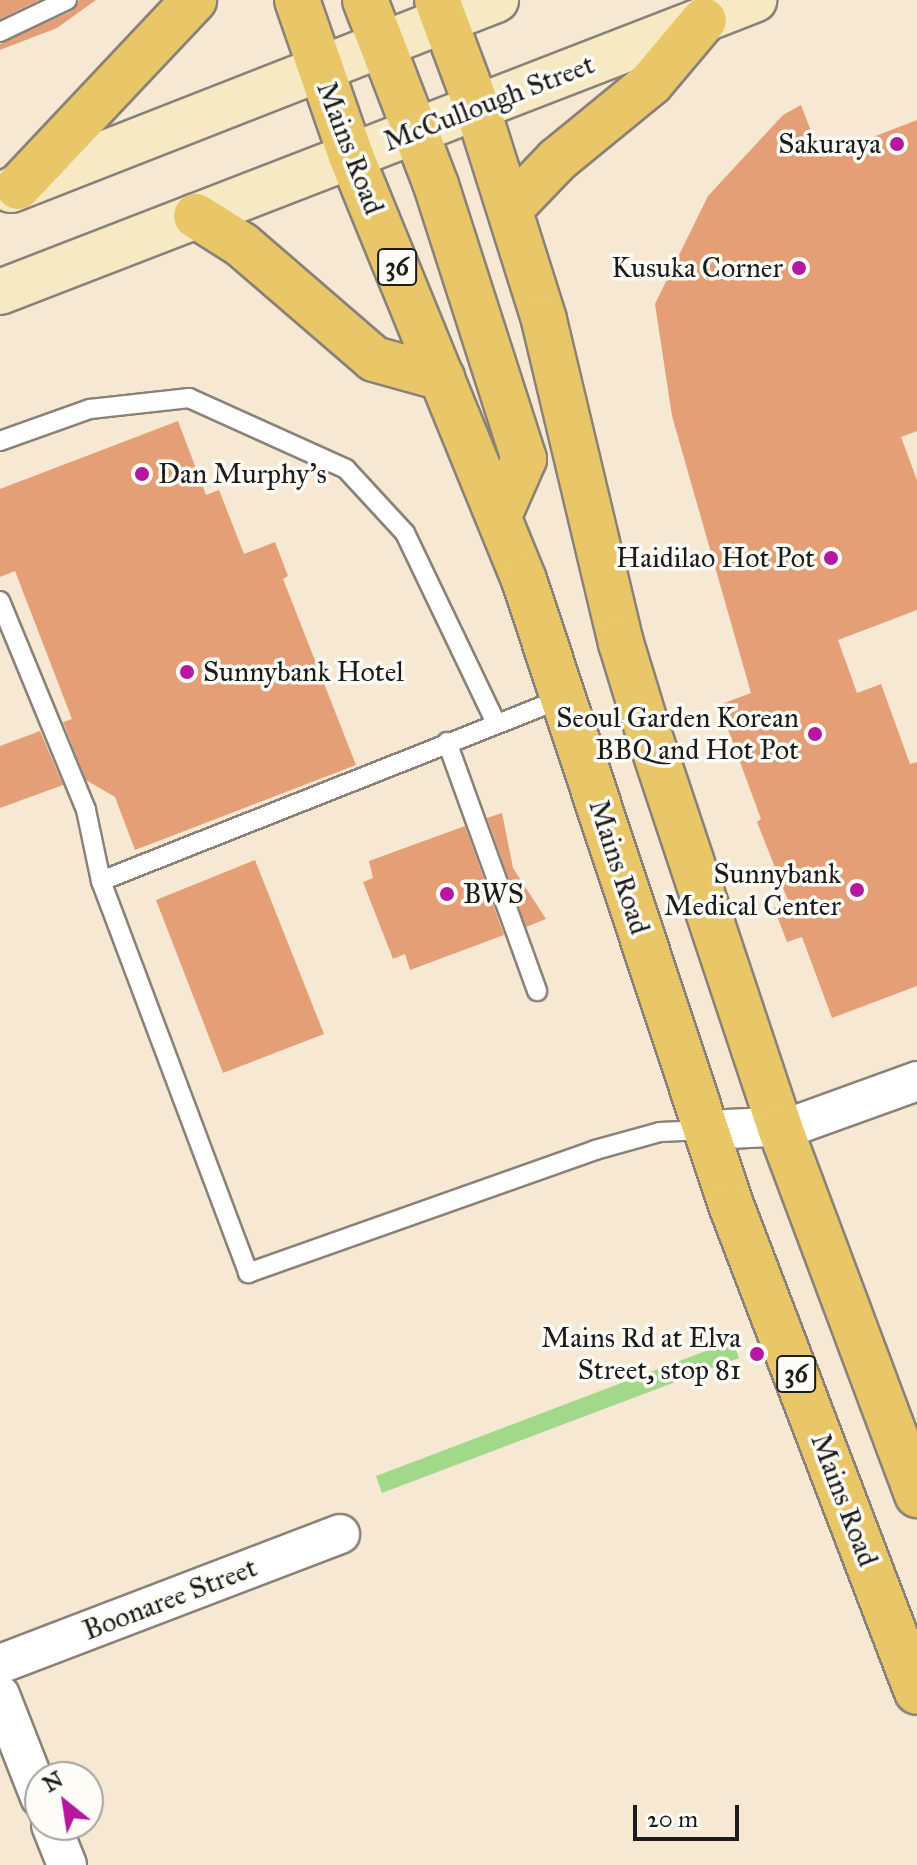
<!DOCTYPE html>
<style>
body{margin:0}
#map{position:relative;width:917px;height:1865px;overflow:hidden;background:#f7e8d4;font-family:"IM FELL Great Primer",serif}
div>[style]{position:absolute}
.green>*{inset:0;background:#a1d889}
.building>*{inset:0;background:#e49f76}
.roads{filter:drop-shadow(2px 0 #8a8278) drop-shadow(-2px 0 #8a8278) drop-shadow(0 2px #8a8278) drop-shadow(0 -2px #8a8278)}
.service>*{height:18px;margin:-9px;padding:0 9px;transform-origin:9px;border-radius:9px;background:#fff}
.minor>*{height:38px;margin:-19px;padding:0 19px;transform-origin:19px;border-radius:19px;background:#fff}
.secondary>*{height:44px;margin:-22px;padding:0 22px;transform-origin:22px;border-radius:22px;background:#f6e9c3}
.primary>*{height:44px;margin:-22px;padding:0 22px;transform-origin:22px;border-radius:22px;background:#e9c769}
.dots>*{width:22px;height:22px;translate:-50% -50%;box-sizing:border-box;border:4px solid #fdfcf7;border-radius:50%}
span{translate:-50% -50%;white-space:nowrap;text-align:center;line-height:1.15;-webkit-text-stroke:7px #fdfcf7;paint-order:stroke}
.shield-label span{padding:2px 6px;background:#fdfcf7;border:2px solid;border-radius:6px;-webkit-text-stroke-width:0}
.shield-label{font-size:26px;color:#1c1c1c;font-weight:700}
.street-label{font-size:28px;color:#1c1c1c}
.poi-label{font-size:28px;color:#1c1c1c}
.right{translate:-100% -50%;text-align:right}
.left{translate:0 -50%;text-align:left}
.north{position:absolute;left:24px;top:1761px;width:80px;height:80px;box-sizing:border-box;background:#fdfcf7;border:2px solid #a3a29f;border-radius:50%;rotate:330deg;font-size:22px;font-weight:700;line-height:32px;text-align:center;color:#1c1c1c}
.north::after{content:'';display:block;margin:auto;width:28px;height:36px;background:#b5179e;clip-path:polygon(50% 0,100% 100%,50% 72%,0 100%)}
.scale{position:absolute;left:633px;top:1805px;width:106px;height:36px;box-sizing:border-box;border:4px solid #1c1c1c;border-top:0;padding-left:10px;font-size:24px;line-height:28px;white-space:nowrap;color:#1c1c1c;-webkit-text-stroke:6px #fdfcf7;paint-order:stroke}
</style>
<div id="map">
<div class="green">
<i style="clip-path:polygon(732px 1341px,739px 1358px,382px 1493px,376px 1476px)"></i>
</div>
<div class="building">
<i style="clip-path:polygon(0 0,39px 0,0 19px)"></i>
<i style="clip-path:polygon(79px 0,96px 0,57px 28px,0 50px,0 44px,72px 11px)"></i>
<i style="clip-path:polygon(801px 105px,821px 157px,917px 120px,917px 431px,901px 437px,917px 480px,917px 610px,838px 640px,857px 693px,881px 684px,910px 764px,917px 762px,917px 986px,832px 1018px,802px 937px,787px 942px,774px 908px,789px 903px,757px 822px,761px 819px,719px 705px,751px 693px,672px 416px,655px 304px,708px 196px,783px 115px)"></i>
<i style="clip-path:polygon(178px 421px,206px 495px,219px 490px,244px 554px,275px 542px,288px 576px,283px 579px,356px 765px,135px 850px,115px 797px,86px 780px,63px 722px,72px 719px,15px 571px,0 577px,0 489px)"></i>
<i style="clip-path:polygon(40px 731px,63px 785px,0 808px,0 746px)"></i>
<i style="clip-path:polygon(502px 813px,513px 868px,546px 919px,526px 927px,487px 818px)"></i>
<i style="clip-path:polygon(465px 826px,504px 935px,410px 970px,405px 954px,393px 959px,363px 882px,373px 878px,369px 861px)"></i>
<i style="clip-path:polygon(255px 860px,324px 1034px,223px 1073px,156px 900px)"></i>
</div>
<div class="roads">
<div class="service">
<i style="left:0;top:32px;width:74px;rotate:-25.5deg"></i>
<i style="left:0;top:441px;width:96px;rotate:-19.6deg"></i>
<i style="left:90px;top:409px;width:100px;rotate:-6.3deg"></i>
<i style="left:189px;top:398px;width:172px;rotate:24.3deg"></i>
<i style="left:346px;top:469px;width:87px;rotate:47.3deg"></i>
<i style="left:405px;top:533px;width:211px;rotate:64.4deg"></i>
<i style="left:0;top:601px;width:226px;rotate:67.6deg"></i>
<i style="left:86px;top:810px;width:73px;rotate:78.1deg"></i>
<i style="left:101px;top:881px;width:419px;rotate:69.4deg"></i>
<i style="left:248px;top:1273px;width:368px;rotate:-19.5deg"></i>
<i style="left:595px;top:1150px;width:67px;rotate:-15.5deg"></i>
<i style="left:660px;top:1132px;width:45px;rotate:-2.5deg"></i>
<i style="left:447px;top:742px;width:265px;rotate:70.1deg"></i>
<i style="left:101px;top:881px;width:498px;rotate:-21.6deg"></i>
</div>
<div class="minor">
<i style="left:705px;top:1130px;width:88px;rotate:-2.6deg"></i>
<i style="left:793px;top:1126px;width:132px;rotate:-19.9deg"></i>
<i style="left:0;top:1664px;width:364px;rotate:-20.9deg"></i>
<i style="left:0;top:1695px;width:110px;rotate:68.6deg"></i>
<i style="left:51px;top:1825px;width:43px;rotate:68.2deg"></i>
</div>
<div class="secondary">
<i style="left:11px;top:190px;width:521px;rotate:-21.39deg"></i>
<i style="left:0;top:292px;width:809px;rotate:-21.17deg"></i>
</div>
<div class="primary">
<i style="left:297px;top:0;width:165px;rotate:70.9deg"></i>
<i style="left:351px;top:156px;width:458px;rotate:67.8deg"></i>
<i style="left:524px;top:580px;width:658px;rotate:71.68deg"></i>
<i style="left:731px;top:1205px;width:521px;rotate:69.1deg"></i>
<i style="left:365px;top:0;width:198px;rotate:69deg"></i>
<i style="left:436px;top:185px;width:288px;rotate:72.2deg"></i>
<i style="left:524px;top:459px;width:62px;rotate:113.7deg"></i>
<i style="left:437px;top:0;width:114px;rotate:69.5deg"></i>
<i style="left:477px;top:107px;width:223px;rotate:72.5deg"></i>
<i style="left:544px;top:320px;width:332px;rotate:76.6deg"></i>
<i style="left:621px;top:643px;width:89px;rotate:73deg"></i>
<i style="left:647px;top:728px;width:422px;rotate:71.6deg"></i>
<i style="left:780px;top:1128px;width:392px;rotate:69.5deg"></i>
<i style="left:18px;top:187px;width:257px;rotate:-46.7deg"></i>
<i style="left:510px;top:209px;width:68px;rotate:-46.2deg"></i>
<i style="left:557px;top:160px;width:122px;rotate:-39.3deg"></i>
<i style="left:651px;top:83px;width:82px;rotate:-49.9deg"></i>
<i style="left:196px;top:216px;width:54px;rotate:32.2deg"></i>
<i style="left:242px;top:245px;width:174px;rotate:40.8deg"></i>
<i style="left:374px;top:359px;width:71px;rotate:15.6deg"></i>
</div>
</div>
<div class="dots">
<i style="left:897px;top:144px;background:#b5179e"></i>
<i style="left:799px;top:268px;background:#b5179e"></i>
<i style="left:142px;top:474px;background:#b5179e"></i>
<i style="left:831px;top:558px;background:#b5179e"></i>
<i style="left:187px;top:672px;background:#b5179e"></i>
<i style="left:815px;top:734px;background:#b5179e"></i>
<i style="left:857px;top:890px;background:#b5179e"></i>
<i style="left:447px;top:894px;background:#b5179e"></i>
<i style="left:757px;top:1354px;background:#b5179e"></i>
</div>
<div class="shield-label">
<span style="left:397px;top:267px">36</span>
<span style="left:796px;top:1374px">36</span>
</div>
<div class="street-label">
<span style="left:489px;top:103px;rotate:-21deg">McCullough Street</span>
<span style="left:350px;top:148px;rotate:69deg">Mains Road</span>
<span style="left:619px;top:867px;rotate:72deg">Mains Road</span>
<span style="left:844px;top:1500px;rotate:69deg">Mains Road</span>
<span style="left:170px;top:1599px;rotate:-21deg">Boonaree Street</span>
</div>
<div class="poi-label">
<span class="right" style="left:881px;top:144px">Sakuraya</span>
<span class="right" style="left:783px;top:268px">Kusuka Corner</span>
<span class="left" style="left:158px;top:474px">Dan Murphy's</span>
<span class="right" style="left:815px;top:558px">Haidilao Hot Pot</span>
<span class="left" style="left:203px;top:672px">Sunnybank Hotel</span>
<span class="right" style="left:799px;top:734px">Seoul Garden Korean<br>BBQ and Hot Pot</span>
<span class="right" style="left:841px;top:890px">Sunnybank<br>Medical Center</span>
<span class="left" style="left:463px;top:894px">BWS</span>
<span class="right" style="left:741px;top:1354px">Mains Rd at Elva<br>Street, stop 81</span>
</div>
<div class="north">N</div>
<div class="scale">20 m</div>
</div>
